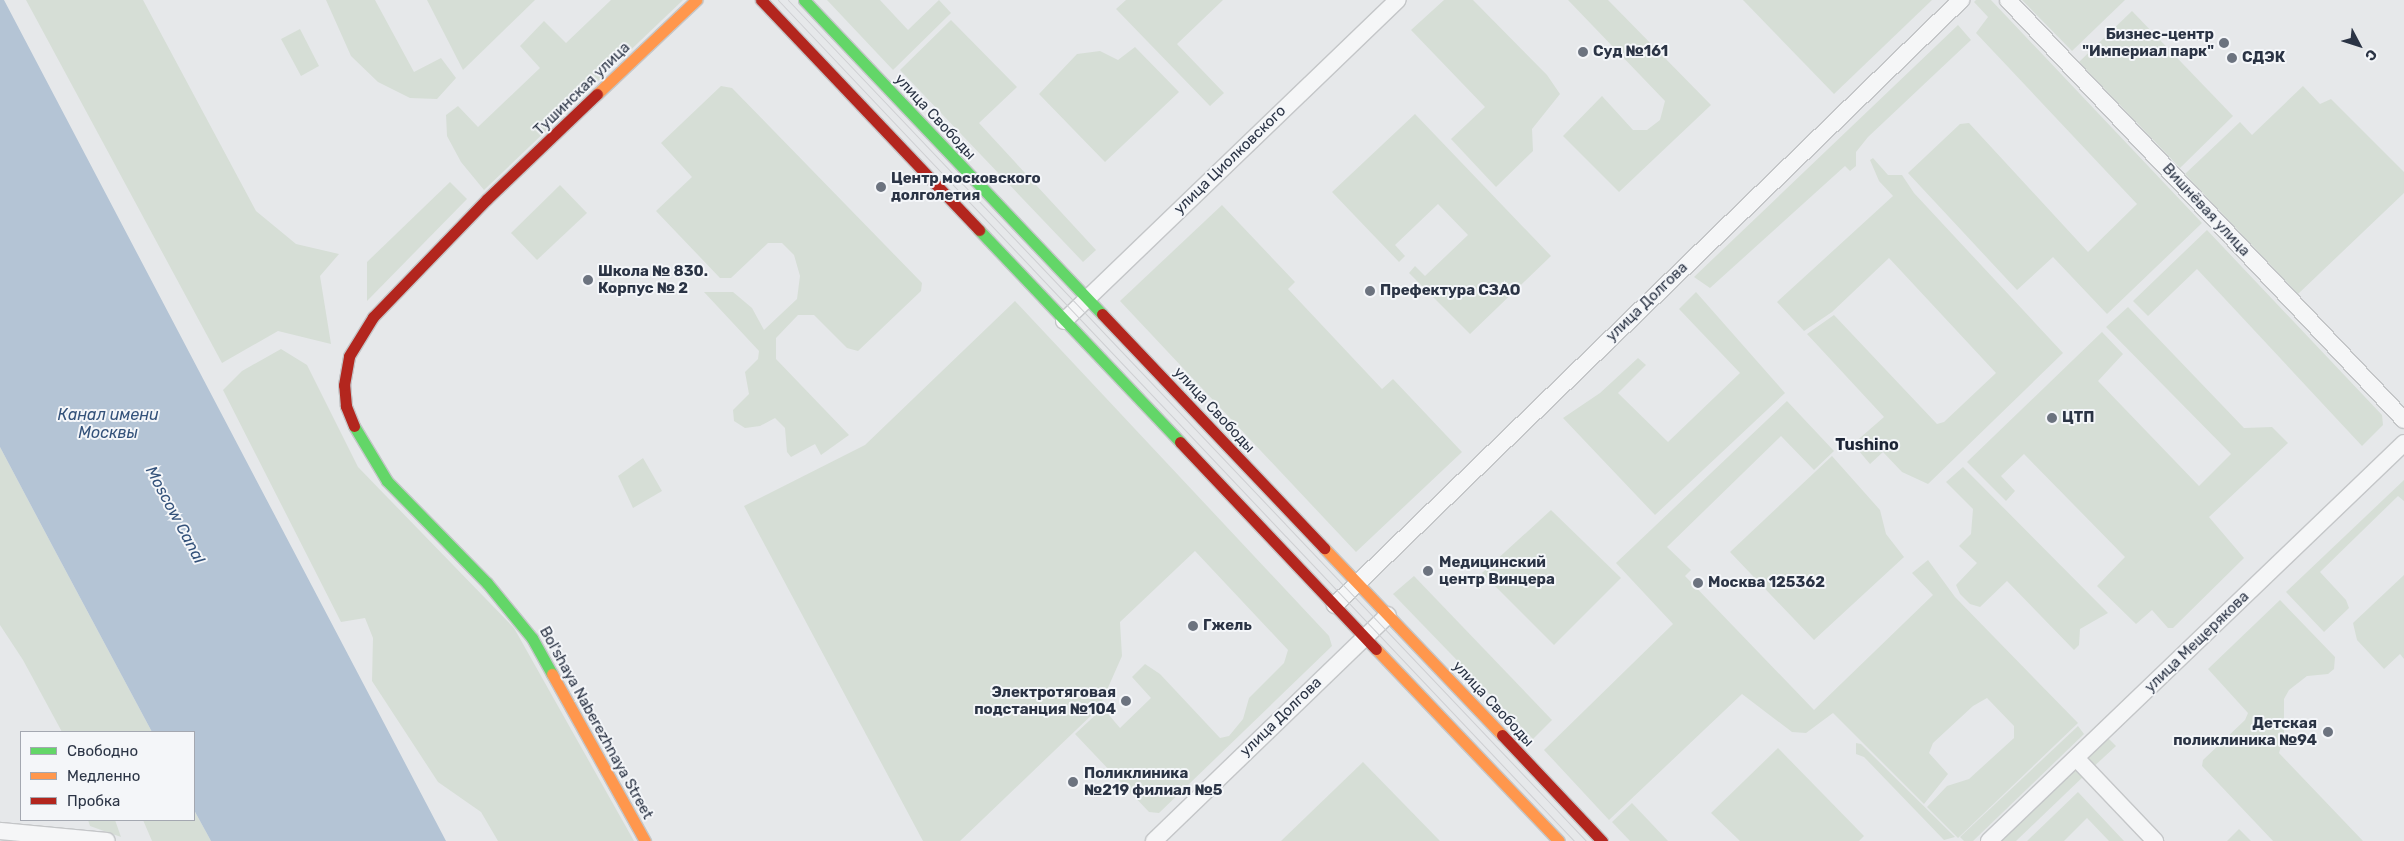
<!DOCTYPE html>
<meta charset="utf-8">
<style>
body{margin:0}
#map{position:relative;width:2404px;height:841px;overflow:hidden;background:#e6e8ea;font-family:Rubik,sans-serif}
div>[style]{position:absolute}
.green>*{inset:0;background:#d6ded6}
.water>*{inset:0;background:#b4c4d5}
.roads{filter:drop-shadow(1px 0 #c4c6c8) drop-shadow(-1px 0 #c4c6c8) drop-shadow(0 1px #c4c6c8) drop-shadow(0 -1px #c4c6c8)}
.street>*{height:16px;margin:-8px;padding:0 8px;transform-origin:8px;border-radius:8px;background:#f5f6f7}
.fast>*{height:11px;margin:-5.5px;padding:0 5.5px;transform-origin:5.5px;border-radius:5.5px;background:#63d668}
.slow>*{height:11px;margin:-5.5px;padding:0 5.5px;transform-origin:5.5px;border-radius:5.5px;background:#ff974d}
.jam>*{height:11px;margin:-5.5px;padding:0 5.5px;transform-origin:5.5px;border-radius:5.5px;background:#b3261e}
.tram>*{height:1px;margin:-0.5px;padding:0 0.5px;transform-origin:0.5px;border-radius:0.5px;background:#cecfd2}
.dots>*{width:14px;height:14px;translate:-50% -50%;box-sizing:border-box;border:2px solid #f4f6f9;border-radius:50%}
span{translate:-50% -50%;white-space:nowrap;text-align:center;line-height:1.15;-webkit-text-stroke:4px #f4f6f9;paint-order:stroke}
.poi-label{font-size:15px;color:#2b3445;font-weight:700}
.right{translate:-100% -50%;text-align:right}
.left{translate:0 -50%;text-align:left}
.street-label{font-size:15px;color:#2b3445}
.water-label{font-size:16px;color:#34527a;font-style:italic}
.neighbourhood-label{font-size:16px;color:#1d2536;font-weight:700}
.legend{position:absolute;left:20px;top:731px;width:175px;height:90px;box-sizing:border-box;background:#f4f6f9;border:1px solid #a4a8b1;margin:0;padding:6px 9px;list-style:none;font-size:15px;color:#2b3445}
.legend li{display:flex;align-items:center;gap:10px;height:25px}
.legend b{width:25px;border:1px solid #a4a8b1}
.north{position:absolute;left:2334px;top:20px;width:50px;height:50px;-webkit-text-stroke:4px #f4f6f9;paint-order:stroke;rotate:130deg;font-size:14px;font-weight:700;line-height:20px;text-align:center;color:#2b3445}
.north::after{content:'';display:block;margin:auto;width:18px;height:22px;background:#2b3445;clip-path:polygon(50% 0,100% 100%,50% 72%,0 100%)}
</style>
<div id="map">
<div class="green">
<i style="clip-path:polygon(26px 0,143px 0,256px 211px,296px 244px,339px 254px,320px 276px,331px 344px,278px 331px,222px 363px)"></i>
<i style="clip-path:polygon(326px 0,375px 0,414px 72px,441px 58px,456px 78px,437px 99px,410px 98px,378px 82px,351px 56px)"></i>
<i style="clip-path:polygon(427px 0,535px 0,463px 70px)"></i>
<i style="clip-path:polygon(611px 0,683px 0,484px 190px,461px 162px,447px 136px,446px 115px,458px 106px,478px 127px,540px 68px,520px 46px,544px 21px,566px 43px)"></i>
<i style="clip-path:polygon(827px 0,880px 0,908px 30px,939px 0,951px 13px,893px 70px)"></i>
<i style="clip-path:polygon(1126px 0,1223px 0,1177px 44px,1224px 93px,1210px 106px,1116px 9px)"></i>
<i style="clip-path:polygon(1444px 0,1473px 0,1547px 75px,1560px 94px,1532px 129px,1533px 151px,1496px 187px,1451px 139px,1485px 107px,1411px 30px)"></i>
<i style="clip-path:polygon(1568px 0,1608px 0,1711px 105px,1619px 192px,1563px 136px,1602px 96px,1633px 130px,1647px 130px,1660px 120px,1665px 101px)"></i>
<i style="clip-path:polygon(1743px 0,1932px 0,1834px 94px)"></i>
<i style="clip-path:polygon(1976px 0,1991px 0,2202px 223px,2107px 314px,2053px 257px,2017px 290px,1908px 173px,1960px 124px,1969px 123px,2088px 252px,2137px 204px,1976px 33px,1988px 17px,1974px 2px)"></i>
<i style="clip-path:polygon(2022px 0,2125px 0,2072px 51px)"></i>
<i style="clip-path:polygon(2132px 11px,2233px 116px,2180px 168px,2079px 62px)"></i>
<i style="clip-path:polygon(951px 20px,1017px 87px,979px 123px,1096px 250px,1083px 262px,900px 70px)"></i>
<i style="clip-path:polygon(1958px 25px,1971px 40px,1868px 137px,1856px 152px,1856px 166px,1850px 171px,1845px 166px,1710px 288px,1694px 277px)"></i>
<i style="clip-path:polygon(300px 29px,319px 66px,301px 76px,281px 39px)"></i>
<i style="clip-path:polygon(1135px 47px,1179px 92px,1105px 162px,1039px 94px,1077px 54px,1100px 51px,1118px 60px)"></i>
<i style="clip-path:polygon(721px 86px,732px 88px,922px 283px,921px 291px,858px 351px,847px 348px,814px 315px,798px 315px,776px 338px,776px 359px,849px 435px,821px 455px,815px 444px,791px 457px,787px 452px,785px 428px,775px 418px,760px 426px,745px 428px,734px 421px,733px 410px,749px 394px,745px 372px,758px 359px,759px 351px,704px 292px,733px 292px,752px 308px,764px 330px,797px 299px,800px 276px,794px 255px,782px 243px,768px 243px,731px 278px,720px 278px,656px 211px,692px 177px,661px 143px)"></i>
<i style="clip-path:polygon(2303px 86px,2320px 104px,2331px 99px,2404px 172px,2404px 193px,2298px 294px,2185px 174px,2240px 122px,2252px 135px)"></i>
<i style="clip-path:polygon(1415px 114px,1551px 256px,1470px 334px,1409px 273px,1415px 266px,1425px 276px,1468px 235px,1438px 204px,1395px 245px,1405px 256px,1399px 262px,1332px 192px)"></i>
<i style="clip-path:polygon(1873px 158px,1888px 175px,1902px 175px,1914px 193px,2063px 353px,1928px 484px,1902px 472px,1883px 452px,1870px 464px,1853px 444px,1884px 417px,1807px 334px,1834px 315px,1937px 424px,1944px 422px,1996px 373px,1889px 258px,1832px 312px,1804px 331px,1777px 302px,1893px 196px,1879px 181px,1870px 160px)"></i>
<i style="clip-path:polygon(450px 182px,467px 199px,367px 301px,367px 262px)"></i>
<i style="clip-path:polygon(560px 185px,587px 213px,537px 260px,511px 233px)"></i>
<i style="clip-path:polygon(1222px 205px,1295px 282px,1288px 289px,1382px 389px,1393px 379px,1462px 452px,1356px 552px,1120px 301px)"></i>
<i style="clip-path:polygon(2207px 230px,2382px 415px,2383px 425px,2362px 446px,2197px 269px,2148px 316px,2133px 301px)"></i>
<i style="clip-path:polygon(1696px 292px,1785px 393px,1655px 515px,1563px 418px,1600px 393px,1638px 358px,1646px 365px,1618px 393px,1668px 442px,1740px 373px,1679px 309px)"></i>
<i style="clip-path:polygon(1015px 301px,1329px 636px,1332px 646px,1159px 813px,1149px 812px,1075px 734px,1103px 708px,1120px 728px,1151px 698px,1132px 677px,1145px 664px,1160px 674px,1220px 738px,1229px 736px,1243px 719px,1249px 698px,1284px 663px,1288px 650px,1195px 551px,1120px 622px,1122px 656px,1099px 708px,960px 841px,923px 841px,744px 506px,865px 445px)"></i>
<i style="clip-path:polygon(2128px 307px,2244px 428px,2272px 427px,2288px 443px,2209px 517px,2244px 558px,2173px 628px,2168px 628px,2152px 610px,2136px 624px,2097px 586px,2125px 557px,2024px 454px,2001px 476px,2015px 491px,2006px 501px,1967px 462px,2102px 332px,2123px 354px,2098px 381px,2199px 486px,2231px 454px,2106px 327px)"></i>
<i style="clip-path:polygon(281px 349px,307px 365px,358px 467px,514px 628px,634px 841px,498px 841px,481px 812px,438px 782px,372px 681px,373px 638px,365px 618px,341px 622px,223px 390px,242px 371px)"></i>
<i style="clip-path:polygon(1787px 401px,1834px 451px,1814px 470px,1781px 436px,1667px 547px,1691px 570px,1685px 576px,1814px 710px,1933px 595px,1912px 573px,1928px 560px,1955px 597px,2078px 723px,1958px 838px,1927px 807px,1947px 786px,1969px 779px,2014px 738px,2014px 726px,1987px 698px,1973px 706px,1933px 743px,1929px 753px,1948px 774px,1924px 804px,1833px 713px,1806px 733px,1792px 732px,1742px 694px,1609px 820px,1544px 750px,1673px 624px,1616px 563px)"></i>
<i style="clip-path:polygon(0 447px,53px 547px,152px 732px,62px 732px,23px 660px,0 625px)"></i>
<i style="clip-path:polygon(1832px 456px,1880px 510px,1886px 534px,1904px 557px,1814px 640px,1730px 552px)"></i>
<i style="clip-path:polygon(643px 458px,662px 491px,633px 508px,618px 476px)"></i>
<i style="clip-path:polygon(1963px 467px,2108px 613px,2080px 629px,2079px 645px,2074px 650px,2007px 581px,1980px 607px,1970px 604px,1960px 594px,1956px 585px,1977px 563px,1959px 546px,1971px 534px,1973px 509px,1946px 482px)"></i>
<i style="clip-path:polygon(2404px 480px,2404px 501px,2398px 496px,2320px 572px,2346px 600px,2349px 608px,2324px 632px,2286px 592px)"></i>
<i style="clip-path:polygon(1551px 510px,1621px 578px,1554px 645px,1482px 573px)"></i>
<i style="clip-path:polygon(2404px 575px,2404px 659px,2400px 654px,2384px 669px,2357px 640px,2353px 623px)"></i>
<i style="clip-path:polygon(1414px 576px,1552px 720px,1533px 739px,1393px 594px)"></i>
<i style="clip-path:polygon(2280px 600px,2335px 657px,2334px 669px,2328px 674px,2307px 676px,2289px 690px,2284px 699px,2284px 735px,2279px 753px,2363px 841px,2273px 841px,2202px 766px,2203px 760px,2245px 720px,2248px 713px,2208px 669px)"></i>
<i style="clip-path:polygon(2078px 726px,2084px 734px,1973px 841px,1964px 841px,1960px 837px)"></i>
<i style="clip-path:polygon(2104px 734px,2116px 746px,2090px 770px,2079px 758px)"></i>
<i style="clip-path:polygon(1856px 743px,1861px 744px,1955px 837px,1944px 840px,1864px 757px,1856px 754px)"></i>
<i style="clip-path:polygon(1778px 748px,1864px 836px,1859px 841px,1740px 841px,1711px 813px)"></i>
<i style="clip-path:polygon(2076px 761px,2087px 773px,2016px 841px,1992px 841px)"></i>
<i style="clip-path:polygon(1363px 762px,1440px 841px,1281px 841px)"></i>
<i style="clip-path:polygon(2078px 792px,2124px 841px,2109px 841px,2087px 818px,2064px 841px,2027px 841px)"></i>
<i style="clip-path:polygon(1632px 803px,1668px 841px,1630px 841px,1612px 822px)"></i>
<i style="clip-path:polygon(194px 810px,211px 841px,152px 841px,143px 820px,194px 820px)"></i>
<i style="clip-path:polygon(88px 820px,115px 820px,121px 837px,90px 826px)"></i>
<i style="clip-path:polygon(2239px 829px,2251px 841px,2227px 841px)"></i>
</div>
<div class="water">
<i style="clip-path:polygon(0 0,4px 0,446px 841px,211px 841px,194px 810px,194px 732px,152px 732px,53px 547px,0 447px)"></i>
</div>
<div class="roads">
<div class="street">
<i style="left:2008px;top:0;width:577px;rotate:46.68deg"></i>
<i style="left:1064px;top:321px;width:463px;rotate:-43.9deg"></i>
<i style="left:1335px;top:605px;width:871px;rotate:-44.02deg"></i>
<i style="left:2076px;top:758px;width:115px;rotate:46.4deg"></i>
<i style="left:0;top:831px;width:107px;rotate:5.3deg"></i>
<i style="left:1154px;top:841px;width:325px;rotate:-44deg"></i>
<i style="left:1989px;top:841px;width:575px;rotate:-43.8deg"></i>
</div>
<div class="fast">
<i style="left:804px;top:0;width:433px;rotate:46.5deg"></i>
<i style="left:979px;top:230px;width:292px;rotate:46.5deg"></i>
<i style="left:354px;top:426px;width:64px;rotate:59deg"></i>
<i style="left:387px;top:481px;width:143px;rotate:45.6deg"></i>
<i style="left:487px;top:583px;width:71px;rotate:50.7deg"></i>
<i style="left:532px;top:638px;width:41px;rotate:60.9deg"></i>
</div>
<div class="slow">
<i style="left:597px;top:94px;width:137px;rotate:-43.5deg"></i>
<i style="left:1324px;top:548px;width:258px;rotate:46.4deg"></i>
<i style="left:1376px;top:649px;width:265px;rotate:46.4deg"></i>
<i style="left:552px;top:674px;width:191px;rotate:60.9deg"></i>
</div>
<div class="jam">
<i style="left:761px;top:0;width:317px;rotate:46.5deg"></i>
<i style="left:1102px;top:314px;width:323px;rotate:46.5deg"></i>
<i style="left:354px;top:426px;width:22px;rotate:-112deg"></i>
<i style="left:346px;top:406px;width:21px;rotate:-95deg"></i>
<i style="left:344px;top:385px;width:29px;rotate:-80deg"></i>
<i style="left:349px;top:356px;width:46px;rotate:-58.4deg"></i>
<i style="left:373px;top:317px;width:164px;rotate:-46deg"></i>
<i style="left:487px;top:199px;width:152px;rotate:-43.7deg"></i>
<i style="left:1180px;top:442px;width:285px;rotate:46.6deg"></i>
<i style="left:1502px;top:735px;width:146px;rotate:46.7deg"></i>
</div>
</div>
<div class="tram">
<i style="left:778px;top:0;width:1158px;rotate:46.57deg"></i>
<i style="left:788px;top:0;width:1159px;rotate:46.5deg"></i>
</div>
<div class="dots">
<i style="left:2224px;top:43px;background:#6c737f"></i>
<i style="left:1583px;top:52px;background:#6c737f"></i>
<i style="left:2232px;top:58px;background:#6c737f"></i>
<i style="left:881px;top:187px;background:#6c737f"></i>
<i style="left:588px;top:280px;background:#6c737f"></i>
<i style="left:1370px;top:291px;background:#6c737f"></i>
<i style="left:2052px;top:418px;background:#6c737f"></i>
<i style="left:1428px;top:571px;background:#6c737f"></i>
<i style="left:1698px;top:583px;background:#6c737f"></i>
<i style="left:1193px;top:626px;background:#6c737f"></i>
<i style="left:1126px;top:701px;background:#6c737f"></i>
<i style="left:2328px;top:732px;background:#6c737f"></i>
<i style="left:1073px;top:782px;background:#6c737f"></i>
</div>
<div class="poi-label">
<span class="right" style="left:2214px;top:43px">Бизнес-центр<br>"Империал парк"</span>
<span class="left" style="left:1593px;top:52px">Суд №161</span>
<span class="left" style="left:2242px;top:58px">СДЭК</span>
<span class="left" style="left:891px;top:187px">Центр московского<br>долголетия</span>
<span class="left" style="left:598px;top:280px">Школа № 830.<br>Корпус № 2</span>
<span class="left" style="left:1380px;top:291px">Префектура СЗАО</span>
<span class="left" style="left:2062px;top:418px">ЦТП</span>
<span class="left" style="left:1439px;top:571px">Медицинский<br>центр Винцера</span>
<span class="left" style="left:1708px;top:583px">Москва 125362</span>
<span class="left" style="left:1203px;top:626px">Гжель</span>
<span class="right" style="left:1116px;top:701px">Электротяговая<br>подстанция №104</span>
<span class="right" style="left:2317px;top:732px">Детская<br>поликлиника №94</span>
<span class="left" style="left:1084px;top:782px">Поликлиника<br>№219 филиал №5</span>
</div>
<div class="street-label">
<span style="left:582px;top:89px;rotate:-44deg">Тушинская улица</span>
<span style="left:935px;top:117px;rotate:47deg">улица Свободы</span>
<span style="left:1230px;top:160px;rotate:-44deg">улица Циолковского</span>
<span style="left:2206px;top:210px;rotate:47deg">Вишнёвая улица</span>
<span style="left:1647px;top:302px;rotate:-44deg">улица Долгова</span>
<span style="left:1214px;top:410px;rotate:47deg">улица Свободы</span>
<span style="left:2197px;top:642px;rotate:-44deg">улица Мещерякова</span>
<span style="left:1493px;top:704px;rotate:47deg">улица Свободы</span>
<span style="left:1281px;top:717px;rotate:-44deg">улица Долгова</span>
<span style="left:596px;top:723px;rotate:61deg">Bol'shaya Naberezhnaya Street</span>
</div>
<div class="water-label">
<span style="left:108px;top:424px">Канал имени<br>Москвы</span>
<span style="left:175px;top:515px;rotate:62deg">Moscow Canal</span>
</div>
<div class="neighbourhood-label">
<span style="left:1867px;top:445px">Tushino</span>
</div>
<ul class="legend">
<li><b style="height:6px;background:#63d668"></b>Свободно</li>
<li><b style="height:6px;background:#ff974d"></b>Медленно</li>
<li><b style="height:6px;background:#b3261e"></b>Пробка</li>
</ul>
<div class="north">С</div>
</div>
